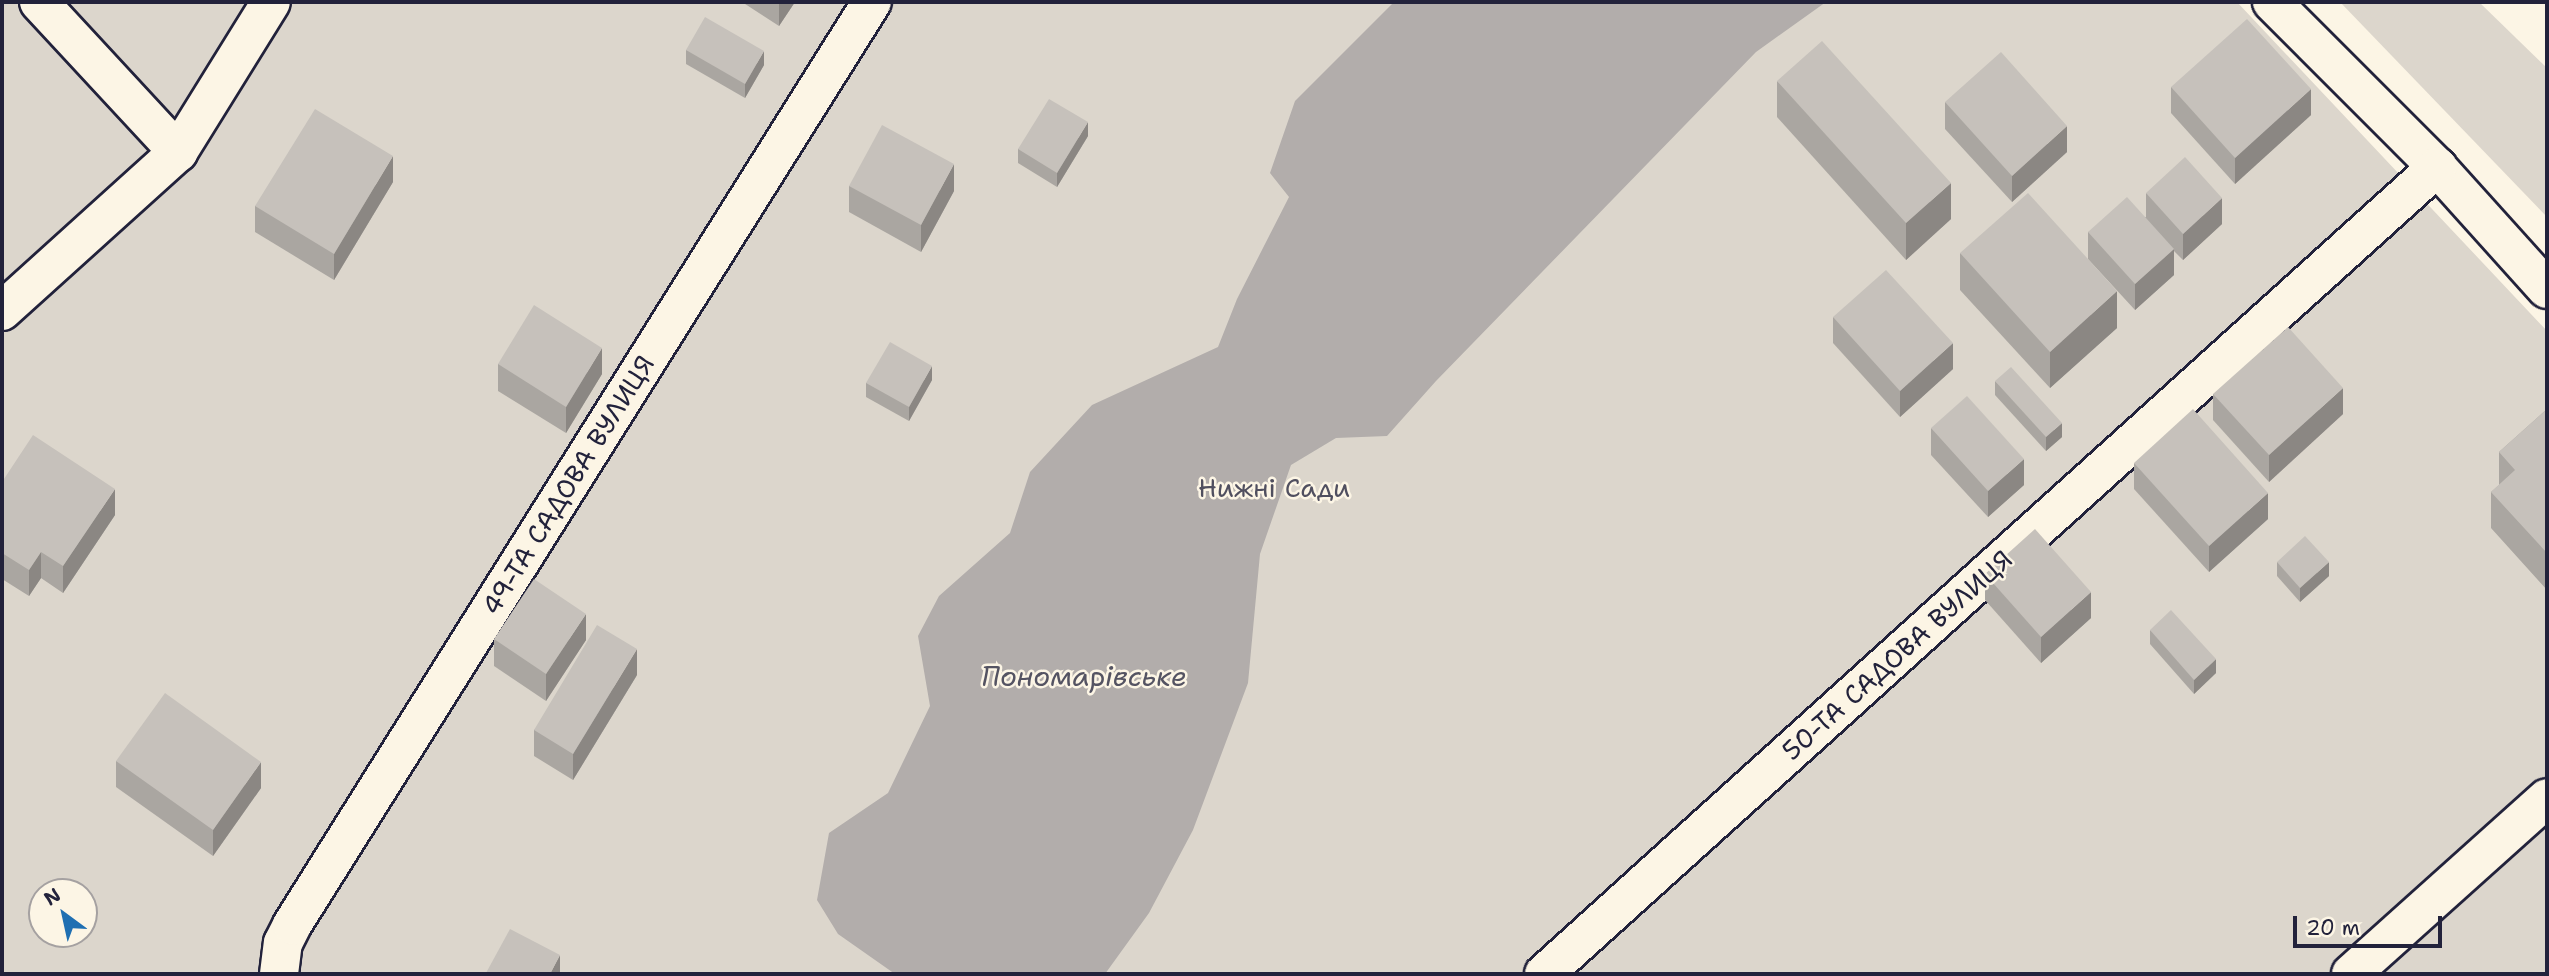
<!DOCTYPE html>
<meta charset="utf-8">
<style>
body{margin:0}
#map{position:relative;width:2549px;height:976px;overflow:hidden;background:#fcf5e5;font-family:"Shantell Sans",sans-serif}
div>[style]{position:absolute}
.green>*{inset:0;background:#dcd6cc}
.water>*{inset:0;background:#b2adab}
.roads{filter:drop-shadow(2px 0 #22223b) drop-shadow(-2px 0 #22223b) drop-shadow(0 2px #22223b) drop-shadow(0 -2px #22223b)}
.street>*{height:38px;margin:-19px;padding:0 19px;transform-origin:19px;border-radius:19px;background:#fcf5e5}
.wall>*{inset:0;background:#aaa6a1}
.shaded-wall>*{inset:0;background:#8b8783}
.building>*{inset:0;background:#c6c1bb}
span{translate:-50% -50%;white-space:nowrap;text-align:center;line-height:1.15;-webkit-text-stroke:5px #fcf5e5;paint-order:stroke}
.street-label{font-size:26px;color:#22223b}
.park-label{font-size:26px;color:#504f5f}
.water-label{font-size:28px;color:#545362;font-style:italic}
.frame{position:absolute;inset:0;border:4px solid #22223b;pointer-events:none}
.north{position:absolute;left:28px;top:878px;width:70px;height:70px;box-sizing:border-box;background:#fcf5e5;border:2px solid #a5a1a1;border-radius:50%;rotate:327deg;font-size:19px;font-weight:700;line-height:28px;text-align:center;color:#22223b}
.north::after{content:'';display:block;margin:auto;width:24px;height:32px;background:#1f6fb2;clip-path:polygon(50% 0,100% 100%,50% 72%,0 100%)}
.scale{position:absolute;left:2293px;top:916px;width:149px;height:32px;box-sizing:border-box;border:4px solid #22223b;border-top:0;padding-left:9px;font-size:21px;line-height:24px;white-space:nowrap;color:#22223b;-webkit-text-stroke:5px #fcf5e5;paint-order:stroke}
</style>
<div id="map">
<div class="green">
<i style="clip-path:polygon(evenodd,2px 2px,2237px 2px,2547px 331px,2547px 974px,2px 974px,2px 2px,42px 892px,84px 892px,84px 934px,42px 934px,42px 892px)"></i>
<i style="clip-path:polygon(2340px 2px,2479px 2px,2547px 68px,2547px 217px)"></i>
</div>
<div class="water">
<i style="clip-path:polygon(1394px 2px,1826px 2px,1756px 52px,1436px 381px,1387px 436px,1336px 438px,1291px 465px,1260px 554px,1248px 683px,1193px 830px,1149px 913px,1105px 974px,895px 974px,838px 934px,817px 900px,829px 833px,888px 793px,930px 706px,918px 636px,939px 596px,1010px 533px,1030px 472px,1092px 405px,1218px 347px,1237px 299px,1289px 197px,1270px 173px,1295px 101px)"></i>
</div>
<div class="roads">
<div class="street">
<i style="left:39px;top:2px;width:205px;rotate:47.2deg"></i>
<i style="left:2272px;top:2px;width:233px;rotate:45deg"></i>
<i style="left:2437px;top:167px;width:164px;rotate:48deg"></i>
<i style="left:2px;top:311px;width:237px;rotate:-42.1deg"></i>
<i style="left:178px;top:152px;width:176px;rotate:-58.2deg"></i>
<i style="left:279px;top:974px;width:31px;rotate:-83deg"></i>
<i style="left:283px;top:943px;width:20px;rotate:-63deg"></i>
<i style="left:292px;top:925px;width:1090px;rotate:-57.86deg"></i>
<i style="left:1544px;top:974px;width:1204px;rotate:-42.1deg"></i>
<i style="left:2351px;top:974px;width:263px;rotate:-41.9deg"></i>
</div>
</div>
<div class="wall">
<i style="clip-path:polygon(742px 2px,795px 2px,779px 26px)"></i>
<i style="clip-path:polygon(686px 50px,764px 65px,745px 98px,686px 64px)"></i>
<i style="clip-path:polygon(1777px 81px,1951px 219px,1906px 260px,1777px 117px)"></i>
<i style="clip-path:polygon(2171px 87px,2311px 115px,2235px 184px,2171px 113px)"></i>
<i style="clip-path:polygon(1945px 102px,2067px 152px,2012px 202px,1945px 129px)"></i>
<i style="clip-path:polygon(1088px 136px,1057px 187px,1018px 163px,1018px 149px)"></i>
<i style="clip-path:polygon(393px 182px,334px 280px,255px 232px,255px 206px)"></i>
<i style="clip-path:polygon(849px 186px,954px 191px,921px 252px,849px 212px)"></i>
<i style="clip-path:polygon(2146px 193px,2222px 224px,2183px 260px,2174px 251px,2174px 275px,2135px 310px,2088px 259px,2088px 232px,2146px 217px)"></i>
<i style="clip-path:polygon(1960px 253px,2117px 328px,2050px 388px,1960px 290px)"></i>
<i style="clip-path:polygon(1833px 317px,1953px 369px,1900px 417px,1833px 343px)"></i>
<i style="clip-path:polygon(498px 364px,602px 374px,566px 433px,498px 391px)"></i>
<i style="clip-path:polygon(932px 380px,909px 421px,866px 397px,866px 383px)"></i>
<i style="clip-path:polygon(1995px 381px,2062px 437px,2046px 451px,1995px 395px)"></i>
<i style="clip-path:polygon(2213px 394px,2343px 414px,2269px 482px,2213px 420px)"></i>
<i style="clip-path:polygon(2547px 409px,2547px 590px,2491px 528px,2491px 492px,2499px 485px,2499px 452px)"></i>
<i style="clip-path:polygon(1931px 428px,2024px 485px,1988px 517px,1931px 455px)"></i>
<i style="clip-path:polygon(2134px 463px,2268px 519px,2209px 572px,2134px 489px)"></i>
<i style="clip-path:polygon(2px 482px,115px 515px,63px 593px,41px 578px,29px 596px,2px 579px)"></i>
<i style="clip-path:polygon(2277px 562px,2329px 576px,2300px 602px,2277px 576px)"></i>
<i style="clip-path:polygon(1985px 574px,2091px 618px,2041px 663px,1985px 600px)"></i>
<i style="clip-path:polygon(2150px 630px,2216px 673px,2194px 694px,2150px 644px)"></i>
<i style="clip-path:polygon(494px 639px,586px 640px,546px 701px,494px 666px)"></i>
<i style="clip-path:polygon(637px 675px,573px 780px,534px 756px,534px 730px)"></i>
<i style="clip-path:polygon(116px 761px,261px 788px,213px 856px,116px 787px)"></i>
</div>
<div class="shaded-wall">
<i style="clip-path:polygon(779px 2px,795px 2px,779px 26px)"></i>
<i style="clip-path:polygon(764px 51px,764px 65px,745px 98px,745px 84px)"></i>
<i style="clip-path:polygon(2311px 89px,2311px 115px,2235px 184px,2235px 158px)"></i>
<i style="clip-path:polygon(1088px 122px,1088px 136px,1057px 187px,1057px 173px)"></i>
<i style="clip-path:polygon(2067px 126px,2067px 152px,2012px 202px,2012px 176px)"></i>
<i style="clip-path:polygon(393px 156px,393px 182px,334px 280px,334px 254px)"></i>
<i style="clip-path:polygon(954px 164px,954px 191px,921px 252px,921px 225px)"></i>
<i style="clip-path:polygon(1951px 183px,1951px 219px,1906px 260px,1906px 223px)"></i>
<i style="clip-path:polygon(2222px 198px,2222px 224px,2183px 260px,2183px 234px)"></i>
<i style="clip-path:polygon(2174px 249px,2174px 275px,2135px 310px,2135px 284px)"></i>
<i style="clip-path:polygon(2117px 291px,2117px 328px,2050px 388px,2050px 352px)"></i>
<i style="clip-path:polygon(1953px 343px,1953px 369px,1900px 417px,1900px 391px)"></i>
<i style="clip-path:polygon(602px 348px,602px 374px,566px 433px,566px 407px)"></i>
<i style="clip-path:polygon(932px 366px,932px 380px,909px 421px,909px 407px)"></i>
<i style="clip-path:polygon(2343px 388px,2343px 414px,2269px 482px,2269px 455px)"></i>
<i style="clip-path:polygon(2062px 423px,2062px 437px,2046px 451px,2046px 437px)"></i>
<i style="clip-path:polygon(2024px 459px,2024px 485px,1988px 517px,1988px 491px)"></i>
<i style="clip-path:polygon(115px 489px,115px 515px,63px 593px,63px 566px)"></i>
<i style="clip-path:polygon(2268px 493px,2268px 519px,2209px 572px,2209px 546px)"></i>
<i style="clip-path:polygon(41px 552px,41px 578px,29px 596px,29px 570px)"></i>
<i style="clip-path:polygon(2329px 562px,2329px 576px,2300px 602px,2300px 588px)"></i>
<i style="clip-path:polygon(2091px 592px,2091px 618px,2041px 663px,2041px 637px)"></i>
<i style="clip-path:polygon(586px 614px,586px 640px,546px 701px,546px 674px)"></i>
<i style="clip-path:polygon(637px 649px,637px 675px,573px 780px,573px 754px)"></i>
<i style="clip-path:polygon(2216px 659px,2216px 673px,2194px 694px,2194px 680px)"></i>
<i style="clip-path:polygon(261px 762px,261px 788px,213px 856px,213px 830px)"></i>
<i style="clip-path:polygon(560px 955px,560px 974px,550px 974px)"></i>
</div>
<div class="building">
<i style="clip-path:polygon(705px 17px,764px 51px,745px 84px,686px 50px)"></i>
<i style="clip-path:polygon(2247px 19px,2311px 89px,2235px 158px,2171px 87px)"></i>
<i style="clip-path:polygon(1822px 41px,1951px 183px,1906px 223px,1777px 81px)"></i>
<i style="clip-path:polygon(2001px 52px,2067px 126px,2012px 176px,1945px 102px)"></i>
<i style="clip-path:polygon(1049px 99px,1088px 122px,1057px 173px,1018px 149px)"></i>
<i style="clip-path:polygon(315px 109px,393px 156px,334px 254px,255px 206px)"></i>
<i style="clip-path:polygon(882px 125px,954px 164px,921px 225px,849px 186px)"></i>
<i style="clip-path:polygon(2185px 157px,2222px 198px,2183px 234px,2146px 193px)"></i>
<i style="clip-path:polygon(2028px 193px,2117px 291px,2050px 352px,1960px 253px)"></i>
<i style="clip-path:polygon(2127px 197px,2174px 249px,2135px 284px,2088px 232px)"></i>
<i style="clip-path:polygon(1886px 270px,1953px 343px,1900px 391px,1833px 317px)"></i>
<i style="clip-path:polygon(534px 305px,602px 348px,566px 407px,498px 364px)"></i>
<i style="clip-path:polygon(2288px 327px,2343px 388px,2269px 455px,2213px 394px)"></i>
<i style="clip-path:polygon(890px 342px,932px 366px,909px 407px,866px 383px)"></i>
<i style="clip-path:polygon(2011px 367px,2062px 423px,2046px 437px,1995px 381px)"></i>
<i style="clip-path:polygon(1967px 396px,2024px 459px,1988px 491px,1931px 428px)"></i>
<i style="clip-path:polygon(2193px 409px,2268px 493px,2209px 546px,2134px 463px)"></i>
<i style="clip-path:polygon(2547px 409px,2547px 553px,2491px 492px,2515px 470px,2499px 452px)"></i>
<i style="clip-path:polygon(33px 435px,115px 489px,63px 566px,41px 552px,29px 570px,2px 553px,2px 482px)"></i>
<i style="clip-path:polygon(2035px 529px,2091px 592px,2041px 637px,1985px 574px)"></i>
<i style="clip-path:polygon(2305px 536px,2329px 562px,2300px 588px,2277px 562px)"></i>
<i style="clip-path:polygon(534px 579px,586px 614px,546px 674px,494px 639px)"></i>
<i style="clip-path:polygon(2171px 610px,2216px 659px,2194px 680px,2150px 630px)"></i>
<i style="clip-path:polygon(597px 625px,637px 649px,573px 754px,534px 730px)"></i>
<i style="clip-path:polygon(165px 693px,261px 762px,213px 830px,116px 761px)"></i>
<i style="clip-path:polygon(510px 929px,560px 955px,550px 974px,489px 974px,486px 973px)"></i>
</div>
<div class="street-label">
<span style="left:568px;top:485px;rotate:-58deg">49-ТА САДОВА ВУЛИЦЯ</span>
<span style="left:1897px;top:655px;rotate:-42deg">50-ТА САДОВА ВУЛИЦЯ</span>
</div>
<div class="park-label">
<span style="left:1274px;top:488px">Нижні Сади</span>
</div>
<div class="water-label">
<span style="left:1084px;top:676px">Пономарівське</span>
</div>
<div class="frame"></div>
<div class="north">N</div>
<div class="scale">20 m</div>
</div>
